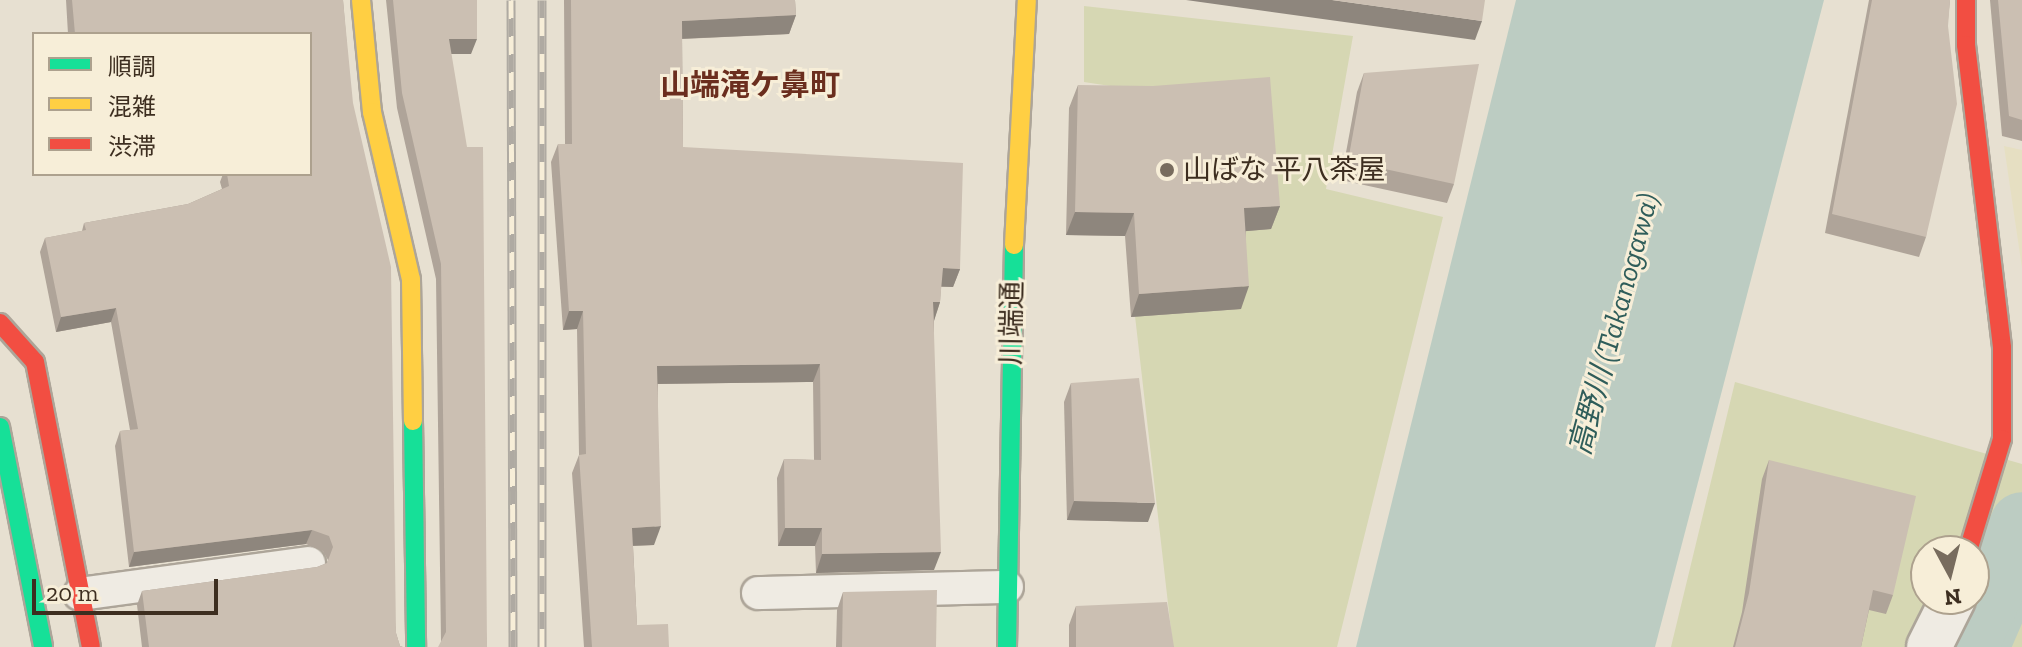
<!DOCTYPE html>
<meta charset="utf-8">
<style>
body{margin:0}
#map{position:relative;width:2022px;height:647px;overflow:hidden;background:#e7e0d1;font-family:"Zilla Slab","Noto Sans JP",serif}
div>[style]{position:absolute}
.farmland>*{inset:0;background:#e6dfc2}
.green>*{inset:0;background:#d6d7b3}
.water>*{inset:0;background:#bcccc2}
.stream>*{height:18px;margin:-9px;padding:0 9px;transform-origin:9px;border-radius:9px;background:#bcccc2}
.canal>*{height:64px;margin:-32px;padding:0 32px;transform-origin:32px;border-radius:32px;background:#bcccc2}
.roads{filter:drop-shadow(2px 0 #ada599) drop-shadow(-2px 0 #ada599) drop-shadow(0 2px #ada599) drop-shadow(0 -2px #ada599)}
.lane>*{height:32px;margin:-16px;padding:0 16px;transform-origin:16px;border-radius:16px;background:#efebe3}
.street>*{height:44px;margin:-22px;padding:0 22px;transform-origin:22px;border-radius:22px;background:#efebe3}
.fast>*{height:18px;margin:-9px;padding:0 9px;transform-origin:9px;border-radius:9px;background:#16e098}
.slow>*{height:18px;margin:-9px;padding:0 9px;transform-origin:9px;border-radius:9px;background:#ffcf43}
.jam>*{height:18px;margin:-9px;padding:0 9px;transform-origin:9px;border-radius:9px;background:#f24e42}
.rail>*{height:9px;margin-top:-4.5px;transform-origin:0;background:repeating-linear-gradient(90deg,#f7eed8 0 18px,#afaaa2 0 36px);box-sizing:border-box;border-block:2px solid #afaaa2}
.wall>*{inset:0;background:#afa499}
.shaded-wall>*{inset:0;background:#8e867d}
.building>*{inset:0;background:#cbbfb2}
.dots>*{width:22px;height:22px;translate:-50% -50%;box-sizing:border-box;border:4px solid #f7eed8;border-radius:50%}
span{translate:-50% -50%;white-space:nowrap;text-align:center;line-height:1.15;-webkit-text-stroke:6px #f7eed8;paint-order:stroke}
.poi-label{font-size:28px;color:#3d2e20}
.left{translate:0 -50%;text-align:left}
.street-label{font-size:28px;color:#3d2e20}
.neighbourhood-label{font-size:30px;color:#6b2e1e;font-weight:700}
.water-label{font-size:30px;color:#2f5d5a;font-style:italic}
.legend{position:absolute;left:32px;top:32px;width:280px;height:144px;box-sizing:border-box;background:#f7eed8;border:2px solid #ada18e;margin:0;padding:10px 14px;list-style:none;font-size:24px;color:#3d2e20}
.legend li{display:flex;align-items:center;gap:16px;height:40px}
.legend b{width:40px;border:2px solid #ada18e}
.north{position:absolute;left:1910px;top:535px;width:80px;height:80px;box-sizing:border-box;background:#f7eed8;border:2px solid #ada18e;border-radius:50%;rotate:173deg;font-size:22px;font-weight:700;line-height:32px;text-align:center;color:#3d2e20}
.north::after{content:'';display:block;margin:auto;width:28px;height:36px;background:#786c5e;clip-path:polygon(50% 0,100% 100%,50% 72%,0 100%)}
.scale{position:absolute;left:32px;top:579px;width:186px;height:36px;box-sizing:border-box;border:4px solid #3d2e20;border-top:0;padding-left:10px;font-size:24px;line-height:28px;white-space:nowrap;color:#3d2e20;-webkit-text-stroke:6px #f7eed8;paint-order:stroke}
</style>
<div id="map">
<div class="farmland">
<i style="clip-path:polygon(2004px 146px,2022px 150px,2022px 268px)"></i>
</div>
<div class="green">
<i style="clip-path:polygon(1084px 6px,1353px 36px,1326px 189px,1443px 217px,1337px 647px,1173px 647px,1128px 255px,1196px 99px,1084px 82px)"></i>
<i style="clip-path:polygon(evenodd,1735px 382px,2022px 464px,2022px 647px,1671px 647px,1735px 382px,1926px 551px,1974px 551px,1974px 599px,1926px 599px,1926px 551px)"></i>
</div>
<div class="water">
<i style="clip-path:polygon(1516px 0,1824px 0,1655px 647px,1356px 647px)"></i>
</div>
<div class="stream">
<i style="left:2002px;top:647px;width:50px;rotate:-66.5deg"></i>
</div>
<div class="canal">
<i style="left:1966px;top:647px;width:135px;rotate:-65.5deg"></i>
</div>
<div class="roads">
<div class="lane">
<i style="left:758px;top:593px;width:249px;rotate:-1.4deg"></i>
<i style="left:80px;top:594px;width:231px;rotate:-7.7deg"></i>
</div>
<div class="street">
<i style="left:1929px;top:647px;width:54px;rotate:-63.4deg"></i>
</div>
<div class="fast">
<i style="left:413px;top:421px;width:226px;rotate:89.2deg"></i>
<i style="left:0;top:427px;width:224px;rotate:78.9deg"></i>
<i style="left:1007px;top:647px;width:402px;rotate:-89deg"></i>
</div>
<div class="slow">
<i style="left:361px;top:0;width:113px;rotate:84.4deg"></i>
<i style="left:372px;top:112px;width:171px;rotate:76.9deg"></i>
<i style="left:411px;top:279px;width:142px;rotate:89.2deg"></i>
<i style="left:1014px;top:245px;width:245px;rotate:-87deg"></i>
</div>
<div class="jam">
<i style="left:1966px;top:0;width:45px;rotate:90deg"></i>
<i style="left:1966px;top:45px;width:305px;rotate:83.2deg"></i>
<i style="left:2002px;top:348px;width:91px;rotate:90deg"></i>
<i style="left:2002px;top:439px;width:117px;rotate:106.9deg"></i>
<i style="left:0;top:323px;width:52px;rotate:48.1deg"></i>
<i style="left:35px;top:362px;width:290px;rotate:78.9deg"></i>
</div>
</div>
<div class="rail">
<i style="left:511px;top:0;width:647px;rotate:89.82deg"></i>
<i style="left:542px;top:647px;width:647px;rotate:-90deg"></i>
</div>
<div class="wall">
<i style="clip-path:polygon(66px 0,343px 0,396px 633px,400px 646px,403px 647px,142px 647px,137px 605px,142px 591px,317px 567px,327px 563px,328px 560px,323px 551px,306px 544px,129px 567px,115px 446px,120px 431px,130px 430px,111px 322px,56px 332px,40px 252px,45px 238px,82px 231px,84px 223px,188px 204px,222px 189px,220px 182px,223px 174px,310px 174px,310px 34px,68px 34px)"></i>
<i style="clip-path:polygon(386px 0,477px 0,471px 54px,451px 54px,487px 647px,441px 642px,436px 279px,397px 108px)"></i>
<i style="clip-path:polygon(564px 0,795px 0,796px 15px,789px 34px,682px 39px,683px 147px,960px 269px,953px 287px,941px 287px,940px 302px,934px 320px,934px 570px,816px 573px,815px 546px,778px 546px,777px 478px,784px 459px,814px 460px,813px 382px,658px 384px,654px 545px,633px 546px,637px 625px,669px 647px,584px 647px,572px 473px,579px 455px,577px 329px,563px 330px,551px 162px,558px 144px,565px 144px)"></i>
<i style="clip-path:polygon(1869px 0,1950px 0,1926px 237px,1919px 257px,1825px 233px)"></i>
<i style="clip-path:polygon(1990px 0,2022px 0,2022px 141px,2002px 136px)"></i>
<i style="clip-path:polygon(1364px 73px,1454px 184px,1447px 203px,1341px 180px,1357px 92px)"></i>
<i style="clip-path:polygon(1078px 85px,1280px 206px,1271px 229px,1246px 231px,1241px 309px,1131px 317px,1125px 236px,1066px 235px,1069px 108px)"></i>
<i style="clip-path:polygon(1071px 383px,1148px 522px,1067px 520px,1064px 402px)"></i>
<i style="clip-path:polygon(1769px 460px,1893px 595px,1886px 614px,1869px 610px,1861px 647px,1733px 647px,1742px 612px,1762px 479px)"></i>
<i style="clip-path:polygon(843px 592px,936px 647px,836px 647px,837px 610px)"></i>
<i style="clip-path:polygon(1076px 606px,1174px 647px,1069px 647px,1069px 625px)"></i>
</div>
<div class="shaded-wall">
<i style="clip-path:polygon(1186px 0,1332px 0,1482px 21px,1475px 40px)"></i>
<i style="clip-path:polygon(796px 15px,789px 34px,676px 39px,682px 21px)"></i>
<i style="clip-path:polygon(449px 39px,477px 39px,471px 54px,444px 54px)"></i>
<i style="clip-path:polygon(1280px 206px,1271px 229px,1236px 232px,1244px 208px)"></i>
<i style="clip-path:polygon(1075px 212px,1134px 213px,1125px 236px,1066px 235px)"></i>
<i style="clip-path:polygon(943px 268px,960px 269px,953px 287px,936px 286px)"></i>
<i style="clip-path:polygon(1249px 286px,1241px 309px,1131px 317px,1139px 294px)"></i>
<i style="clip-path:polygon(933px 302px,940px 302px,934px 321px)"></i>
<i style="clip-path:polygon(116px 308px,111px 322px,56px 332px,61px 317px)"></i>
<i style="clip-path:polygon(569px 311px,583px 311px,577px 329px,563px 330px)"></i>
<i style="clip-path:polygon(820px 364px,813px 382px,651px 384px,657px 366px)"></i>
<i style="clip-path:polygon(1074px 501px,1155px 503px,1148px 522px,1067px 520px)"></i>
<i style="clip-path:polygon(661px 526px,654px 545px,626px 546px,632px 528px)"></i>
<i style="clip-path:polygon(785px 528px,822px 528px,815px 546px,778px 546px)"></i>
<i style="clip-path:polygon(312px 530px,306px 544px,129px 567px,134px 552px)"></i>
<i style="clip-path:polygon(941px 552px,934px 570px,816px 573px,822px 554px)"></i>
</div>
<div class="building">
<i style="clip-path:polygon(72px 0,343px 0,353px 103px,391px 267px,396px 633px,400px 646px,403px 647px,149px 647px,142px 591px,317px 567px,327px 563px,333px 547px,329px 536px,312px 530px,134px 552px,120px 431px,138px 429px,116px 308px,61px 317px,45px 238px,86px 230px,84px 223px,188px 204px,229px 186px,227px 174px,310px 174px,310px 34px,75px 34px)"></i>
<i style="clip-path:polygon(393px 0,477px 0,477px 39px,449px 39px,467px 147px,483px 147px,487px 647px,438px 647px,446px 632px,441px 264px,402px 93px)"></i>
<i style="clip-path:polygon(571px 0,795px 0,796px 15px,682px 21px,683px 147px,963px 163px,960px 269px,943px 268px,940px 302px,933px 302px,941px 552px,822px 554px,822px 528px,785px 528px,784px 459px,821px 460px,820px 364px,657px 366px,661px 526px,632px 528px,637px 625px,668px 624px,669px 647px,592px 647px,579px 455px,586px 454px,583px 311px,569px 311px,558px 144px,572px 144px)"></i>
<i style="clip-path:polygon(1332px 0,1485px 0,1482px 21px)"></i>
<i style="clip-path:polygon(1872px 0,1950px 0,1948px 26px,1957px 104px,1926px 237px,1832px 214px)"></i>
<i style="clip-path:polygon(1998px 0,2022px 0,2022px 120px,2009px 116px)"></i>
<i style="clip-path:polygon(1479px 64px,1454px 184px,1348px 161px,1364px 73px)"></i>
<i style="clip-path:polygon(1270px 77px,1280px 206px,1244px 208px,1249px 286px,1139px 294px,1134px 213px,1075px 212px,1078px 85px,1153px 86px)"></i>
<i style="clip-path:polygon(1139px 378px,1155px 503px,1074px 501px,1071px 383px)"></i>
<i style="clip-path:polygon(1769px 460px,1916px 496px,1893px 595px,1873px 590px,1861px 647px,1735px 647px,1749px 593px)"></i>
<i style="clip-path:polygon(937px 590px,936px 647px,842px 647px,843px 592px)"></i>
<i style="clip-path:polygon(1167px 602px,1174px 647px,1076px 647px,1076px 606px)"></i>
</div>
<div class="dots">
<i style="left:1167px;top:170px;background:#786c5e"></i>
</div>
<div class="poi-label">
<span class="left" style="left:1183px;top:170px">山ばな 平八茶屋</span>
</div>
<div class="street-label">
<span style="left:1012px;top:323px;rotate:-89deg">川端通</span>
</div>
<div class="neighbourhood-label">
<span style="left:750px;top:85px">山端滝ケ鼻町</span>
</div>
<div class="water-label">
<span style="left:1614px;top:324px;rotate:-75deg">高野川 (Takanogawa)</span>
</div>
<ul class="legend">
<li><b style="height:10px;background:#16e098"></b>順調</li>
<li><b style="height:10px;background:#ffcf43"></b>混雑</li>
<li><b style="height:10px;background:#f24e42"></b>渋滞</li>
</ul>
<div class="north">N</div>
<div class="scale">20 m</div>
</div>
